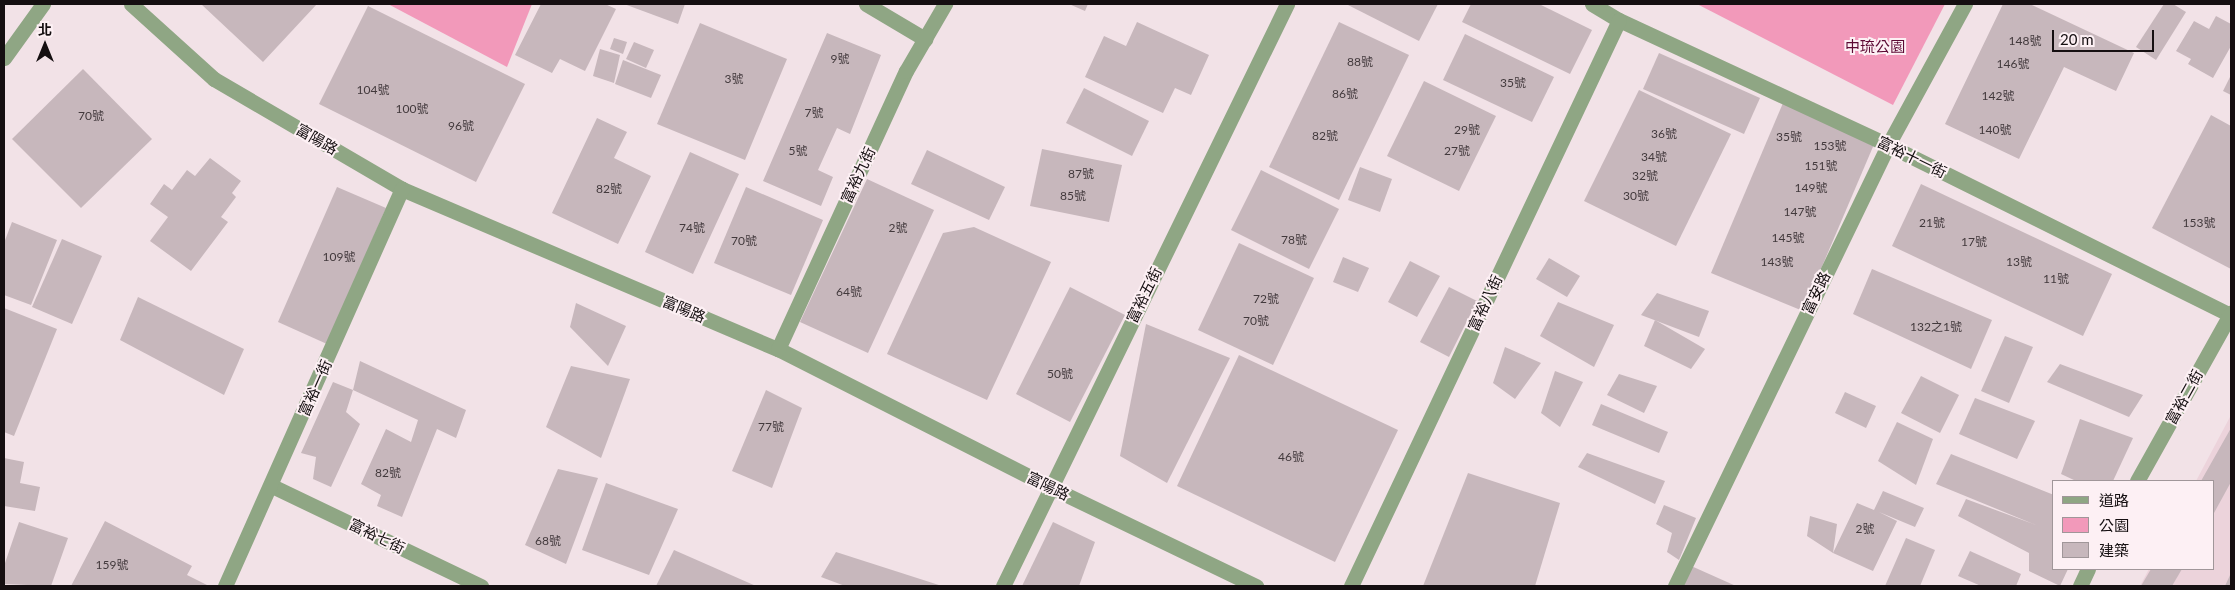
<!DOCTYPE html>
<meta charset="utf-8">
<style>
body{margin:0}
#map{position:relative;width:2235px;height:590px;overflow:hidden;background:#f2e2e7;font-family:Lato,"Noto Sans TC",sans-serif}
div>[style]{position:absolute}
.built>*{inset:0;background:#ecd3db}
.green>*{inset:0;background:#f299ba}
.building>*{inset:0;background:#c7b7bc}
.street>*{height:15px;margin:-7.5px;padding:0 7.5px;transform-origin:7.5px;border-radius:7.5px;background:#8fa684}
span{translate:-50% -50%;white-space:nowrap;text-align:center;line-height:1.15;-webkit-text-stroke:4px #fdf0f4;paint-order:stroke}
.number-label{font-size:12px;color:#42393c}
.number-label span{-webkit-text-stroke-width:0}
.park-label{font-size:15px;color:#5d0a34}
.street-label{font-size:15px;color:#150f11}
.frame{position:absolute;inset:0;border:5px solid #150f11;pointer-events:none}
.legend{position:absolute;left:2052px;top:480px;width:162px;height:90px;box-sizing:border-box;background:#fdf0f4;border:1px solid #a09699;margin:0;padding:6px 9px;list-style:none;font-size:15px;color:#150f11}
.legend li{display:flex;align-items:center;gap:10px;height:25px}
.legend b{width:25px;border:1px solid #a09699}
.north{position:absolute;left:20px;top:20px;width:50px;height:50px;-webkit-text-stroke:4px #fdf0f4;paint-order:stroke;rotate:0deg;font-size:14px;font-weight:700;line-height:20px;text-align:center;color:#150f11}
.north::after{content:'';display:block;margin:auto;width:18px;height:22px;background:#150f11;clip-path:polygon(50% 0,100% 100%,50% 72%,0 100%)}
.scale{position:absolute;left:2052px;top:30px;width:102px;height:22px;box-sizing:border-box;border:2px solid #150f11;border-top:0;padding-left:6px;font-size:15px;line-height:18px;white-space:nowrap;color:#150f11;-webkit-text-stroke:4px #fdf0f4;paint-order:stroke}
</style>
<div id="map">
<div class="built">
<i style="clip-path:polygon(2231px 415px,2231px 586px,2140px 586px,2149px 569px,2214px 569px,2214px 481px,2196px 481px)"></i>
</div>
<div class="green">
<i style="clip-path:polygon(388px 4px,532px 4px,507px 67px)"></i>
<i style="clip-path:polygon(1697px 4px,1945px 4px,1893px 105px)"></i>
</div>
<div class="building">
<i style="clip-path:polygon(201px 4px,317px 4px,263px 62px)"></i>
<i style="clip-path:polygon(541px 4px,605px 4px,616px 9px,585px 71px,560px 59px,552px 73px,515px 55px)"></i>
<i style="clip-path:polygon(624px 4px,685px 4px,678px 24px)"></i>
<i style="clip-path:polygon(1069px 4px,1088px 4px,1085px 11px)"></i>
<i style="clip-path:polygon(1346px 4px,1438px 4px,1419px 41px)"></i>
<i style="clip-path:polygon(1471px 4px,1539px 4px,1592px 30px,1570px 74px,1462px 22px)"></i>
<i style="clip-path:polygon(2003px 4px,2030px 4px,2134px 53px,2116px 91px,2064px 67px,2019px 159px,1945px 124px)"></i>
<i style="clip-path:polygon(2164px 4px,2173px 4px,2186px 12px,2156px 60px,2136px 47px)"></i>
<i style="clip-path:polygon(368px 6px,525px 84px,476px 182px,319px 104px)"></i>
<i style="clip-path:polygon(2216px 16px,2231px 24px,2231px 46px,2213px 78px,2188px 64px,2191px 59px,2176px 51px,2194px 21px,2209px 29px)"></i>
<i style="clip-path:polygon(1137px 22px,1209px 55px,1191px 95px,1175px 88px,1163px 113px,1085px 77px,1104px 36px,1126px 46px)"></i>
<i style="clip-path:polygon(1339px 22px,1409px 55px,1339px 200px,1269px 167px)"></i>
<i style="clip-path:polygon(700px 23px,787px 59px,745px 160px,657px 124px)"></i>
<i style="clip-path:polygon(827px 33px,881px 55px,850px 134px,837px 128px,818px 170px,833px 177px,821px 206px,763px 181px)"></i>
<i style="clip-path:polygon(1465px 34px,1554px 77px,1532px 122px,1443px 80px)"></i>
<i style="clip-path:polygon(614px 38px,627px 42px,623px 54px,610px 49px)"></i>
<i style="clip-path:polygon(634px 42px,654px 50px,646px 68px,626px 59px)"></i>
<i style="clip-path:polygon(600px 49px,620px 55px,614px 83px,593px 76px)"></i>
<i style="clip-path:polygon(1659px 53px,1760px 98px,1744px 134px,1643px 89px)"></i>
<i style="clip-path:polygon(623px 60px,661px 75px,651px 98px,615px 84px)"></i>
<i style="clip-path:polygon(83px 69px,152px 139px,81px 208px,12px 139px)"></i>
<i style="clip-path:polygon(2231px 75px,2231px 95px,2223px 91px)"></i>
<i style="clip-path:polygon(1424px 81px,1496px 116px,1459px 191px,1387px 156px)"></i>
<i style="clip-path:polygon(1084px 88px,1149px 121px,1132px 156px,1066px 123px)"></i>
<i style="clip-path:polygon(1639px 90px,1731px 134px,1676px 246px,1584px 201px)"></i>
<i style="clip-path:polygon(1783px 103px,1875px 142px,1803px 311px,1711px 273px)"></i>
<i style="clip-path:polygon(2211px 115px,2231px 126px,2231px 269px,2152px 228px)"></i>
<i style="clip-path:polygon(597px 118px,627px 132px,614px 158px,651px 176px,618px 244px,552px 213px)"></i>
<i style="clip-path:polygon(1042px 149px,1122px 165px,1109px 222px,1030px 206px)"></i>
<i style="clip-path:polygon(927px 150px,1005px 187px,989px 220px,911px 184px)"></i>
<i style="clip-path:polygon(690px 152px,739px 174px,693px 274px,645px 252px)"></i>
<i style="clip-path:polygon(210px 158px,241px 181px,232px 193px,236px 197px,221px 217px,228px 222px,191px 271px,150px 241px,168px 217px,150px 204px,164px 184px,172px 190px,187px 170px,195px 176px)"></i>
<i style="clip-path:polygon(1360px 167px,1392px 179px,1380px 212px,1348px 200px)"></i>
<i style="clip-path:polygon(1261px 170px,1339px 209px,1309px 269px,1231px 230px)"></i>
<i style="clip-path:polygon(867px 179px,934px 210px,868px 353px,800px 322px)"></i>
<i style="clip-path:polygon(1921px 184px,2112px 274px,2083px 336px,1892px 246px)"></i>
<i style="clip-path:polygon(337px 187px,386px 208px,327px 344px,278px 322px)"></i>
<i style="clip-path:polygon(746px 187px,823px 220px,791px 295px,714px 263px)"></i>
<i style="clip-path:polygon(12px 222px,57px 240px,31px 305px,4px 295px,4px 243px)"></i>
<i style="clip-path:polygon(974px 227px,1051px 262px,987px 400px,887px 354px,943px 233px)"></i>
<i style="clip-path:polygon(62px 239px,102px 256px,72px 324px,32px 307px)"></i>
<i style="clip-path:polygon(1239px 243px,1314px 278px,1273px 365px,1198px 330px)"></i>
<i style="clip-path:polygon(1343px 257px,1369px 268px,1358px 292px,1333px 282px)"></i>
<i style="clip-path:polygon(1549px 258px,1580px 276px,1567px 297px,1536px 279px)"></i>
<i style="clip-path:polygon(1410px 261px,1440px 276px,1417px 317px,1388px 302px)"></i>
<i style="clip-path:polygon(1872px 269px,1992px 320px,1971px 369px,1853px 314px)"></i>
<i style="clip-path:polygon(1070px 287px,1125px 315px,1070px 422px,1016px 394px)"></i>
<i style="clip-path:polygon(1449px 287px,1477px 301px,1449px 357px,1420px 342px)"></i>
<i style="clip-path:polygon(1657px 293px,1709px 311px,1699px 337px,1641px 315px)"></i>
<i style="clip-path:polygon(138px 297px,244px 349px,224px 395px,120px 340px)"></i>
<i style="clip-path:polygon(1558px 302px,1614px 325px,1594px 367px,1540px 336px)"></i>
<i style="clip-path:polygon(576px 303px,626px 326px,608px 366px,570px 327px)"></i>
<i style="clip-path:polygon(4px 308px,57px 329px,14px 436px,4px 432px)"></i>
<i style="clip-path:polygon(1655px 320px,1705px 349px,1691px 369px,1644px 346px)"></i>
<i style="clip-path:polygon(1146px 324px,1230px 358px,1167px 483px,1120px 456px)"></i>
<i style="clip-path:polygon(2005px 336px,2033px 347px,2009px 403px,1981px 391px)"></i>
<i style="clip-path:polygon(1505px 347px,1541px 363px,1515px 399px,1493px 383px)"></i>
<i style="clip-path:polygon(1239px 355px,1398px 430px,1335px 562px,1177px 486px)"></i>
<i style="clip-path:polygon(360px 361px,466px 410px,456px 438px,437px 429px,402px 517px,377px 506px,381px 495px,361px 484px,386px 429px,411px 442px,418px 420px,353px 390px)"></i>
<i style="clip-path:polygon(2060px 364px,2143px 395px,2129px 417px,2047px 382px)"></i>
<i style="clip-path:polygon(571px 366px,630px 379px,601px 458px,546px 427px)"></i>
<i style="clip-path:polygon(1555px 371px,1583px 382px,1560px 427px,1541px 413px)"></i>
<i style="clip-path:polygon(1619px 374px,1657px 386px,1644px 413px,1607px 395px)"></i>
<i style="clip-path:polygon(1921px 376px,1959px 395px,1940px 433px,1901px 413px)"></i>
<i style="clip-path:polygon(333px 382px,353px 390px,346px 412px,360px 424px,331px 487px,313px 479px,316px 457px,301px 453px)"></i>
<i style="clip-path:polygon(766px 390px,802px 408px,772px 488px,732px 471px)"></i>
<i style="clip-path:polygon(1845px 392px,1876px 406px,1866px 428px,1835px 413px)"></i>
<i style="clip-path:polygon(1975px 398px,2035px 421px,2017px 459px,1959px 434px)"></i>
<i style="clip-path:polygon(1601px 404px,1668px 432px,1659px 453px,1592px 425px)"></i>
<i style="clip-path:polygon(2080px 419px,2133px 438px,2113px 481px,2076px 481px,2061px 474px)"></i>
<i style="clip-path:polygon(1897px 422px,1933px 439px,1916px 485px,1878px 461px)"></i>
<i style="clip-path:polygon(2231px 428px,2231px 482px,2214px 513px,2214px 481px,2201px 481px)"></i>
<i style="clip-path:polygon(1587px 453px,1665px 481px,1655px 504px,1578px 467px)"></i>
<i style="clip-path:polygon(1951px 454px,2054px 495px,2054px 569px,2068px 569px,2060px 586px,2029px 571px,2029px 553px,1958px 516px,1966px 499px,2036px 525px,1936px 484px)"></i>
<i style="clip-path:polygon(4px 458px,24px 462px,20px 483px,40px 487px,35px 511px,4px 506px)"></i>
<i style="clip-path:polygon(558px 469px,598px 478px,566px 564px,525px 545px)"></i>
<i style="clip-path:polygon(1468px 473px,1560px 503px,1535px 586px,1423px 586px)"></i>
<i style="clip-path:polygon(606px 483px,678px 509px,649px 575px,582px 550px)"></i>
<i style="clip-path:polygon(1883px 491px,1924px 508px,1915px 527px,1879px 512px,1897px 521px,1873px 571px,1833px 553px,1807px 536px,1810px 516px,1837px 524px,1833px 553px,1857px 503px,1874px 510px)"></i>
<i style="clip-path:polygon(1664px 505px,1696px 518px,1679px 560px,1667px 552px,1672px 533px,1656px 524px)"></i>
<i style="clip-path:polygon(105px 521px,192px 566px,187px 575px,209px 586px,71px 586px)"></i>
<i style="clip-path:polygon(19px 522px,68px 538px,51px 586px,4px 584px,4px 566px)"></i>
<i style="clip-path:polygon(1053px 522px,1095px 542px,1079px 586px,1022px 586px)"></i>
<i style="clip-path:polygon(1906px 538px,1935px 550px,1920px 586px,1885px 586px)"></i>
<i style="clip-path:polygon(674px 550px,756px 586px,656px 586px)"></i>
<i style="clip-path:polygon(1970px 551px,2021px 574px,2016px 586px,1981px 586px,1958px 576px)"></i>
<i style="clip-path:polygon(836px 552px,942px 586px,845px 586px,821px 577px)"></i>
<i style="clip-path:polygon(1680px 561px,1736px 586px,1669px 586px)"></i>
<i style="clip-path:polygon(2151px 569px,2182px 569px,2172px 586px,2141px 586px)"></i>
<i style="clip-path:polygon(2231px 573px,2231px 586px,2225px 586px)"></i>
</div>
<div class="street">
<i style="left:131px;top:4px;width:112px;rotate:42.1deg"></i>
<i style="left:214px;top:79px;width:218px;rotate:30.3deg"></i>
<i style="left:402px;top:189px;width:409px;rotate:23.1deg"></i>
<i style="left:778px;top:349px;width:305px;rotate:26.9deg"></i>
<i style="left:1050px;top:487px;width:229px;rotate:25.7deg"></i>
<i style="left:866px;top:4px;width:69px;rotate:30.7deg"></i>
<i style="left:1592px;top:4px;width:31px;rotate:31deg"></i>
<i style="left:1619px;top:20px;width:297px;rotate:24.9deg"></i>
<i style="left:1888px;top:145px;width:382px;rotate:26.4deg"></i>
<i style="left:4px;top:58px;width:67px;rotate:-54.2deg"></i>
<i style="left:778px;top:349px;width:306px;rotate:-65.3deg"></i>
<i style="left:906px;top:71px;width:78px;rotate:-59.8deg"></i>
<i style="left:2137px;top:481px;width:193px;rotate:-60.8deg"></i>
<i style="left:272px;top:486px;width:232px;rotate:25.6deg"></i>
<i style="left:225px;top:586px;width:435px;rotate:-66deg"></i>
<i style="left:1003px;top:586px;width:648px;rotate:-63.99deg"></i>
<i style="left:1351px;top:586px;width:626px;rotate:-64.66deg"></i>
<i style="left:1675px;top:586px;width:490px;rotate:-64.2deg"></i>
<i style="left:1888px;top:145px;width:161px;rotate:-61.4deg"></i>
<i style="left:2080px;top:586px;width:19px;rotate:-65deg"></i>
</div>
<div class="number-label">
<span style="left:2025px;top:41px">148號</span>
<span style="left:840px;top:59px">9號</span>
<span style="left:1360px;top:62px">88號</span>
<span style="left:2013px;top:64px">146號</span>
<span style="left:734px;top:79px">3號</span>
<span style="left:1513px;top:83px">35號</span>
<span style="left:373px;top:90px">104號</span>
<span style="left:1345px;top:94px">86號</span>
<span style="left:1998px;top:96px">142號</span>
<span style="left:412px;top:109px">100號</span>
<span style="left:814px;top:113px">7號</span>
<span style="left:91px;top:116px">70號</span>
<span style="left:461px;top:126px">96號</span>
<span style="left:1467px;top:130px">29號</span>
<span style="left:1995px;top:130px">140號</span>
<span style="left:1664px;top:134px">36號</span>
<span style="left:1325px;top:136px">82號</span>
<span style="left:1789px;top:137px">35號</span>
<span style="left:1830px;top:146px">153號</span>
<span style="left:798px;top:151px">5號</span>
<span style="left:1457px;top:151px">27號</span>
<span style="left:1654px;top:157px">34號</span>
<span style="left:1821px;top:166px">151號</span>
<span style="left:1081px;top:174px">87號</span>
<span style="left:1645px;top:176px">32號</span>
<span style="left:1811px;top:188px">149號</span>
<span style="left:609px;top:189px">82號</span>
<span style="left:1073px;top:196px">85號</span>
<span style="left:1636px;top:196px">30號</span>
<span style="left:1800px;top:212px">147號</span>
<span style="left:1932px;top:223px">21號</span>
<span style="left:2199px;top:223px">153號</span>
<span style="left:692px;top:228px">74號</span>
<span style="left:898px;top:228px">2號</span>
<span style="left:1788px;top:238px">145號</span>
<span style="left:1294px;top:240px">78號</span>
<span style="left:744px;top:241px">70號</span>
<span style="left:1974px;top:242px">17號</span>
<span style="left:339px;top:257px">109號</span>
<span style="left:1777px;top:262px">143號</span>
<span style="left:2019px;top:262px">13號</span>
<span style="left:2056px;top:279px">11號</span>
<span style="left:849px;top:292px">64號</span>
<span style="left:1266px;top:299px">72號</span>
<span style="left:1256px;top:321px">70號</span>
<span style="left:1936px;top:327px">132之1號</span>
<span style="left:1060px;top:374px">50號</span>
<span style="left:771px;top:427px">77號</span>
<span style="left:1291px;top:457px">46號</span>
<span style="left:388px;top:473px">82號</span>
<span style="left:1865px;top:529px">2號</span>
<span style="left:548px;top:541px">68號</span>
<span style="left:112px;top:565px">159號</span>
</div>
<div class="park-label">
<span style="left:1875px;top:47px">中琉公園</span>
</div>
<div class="street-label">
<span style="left:317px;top:139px;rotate:30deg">富陽路</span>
<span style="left:1912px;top:157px;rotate:26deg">富裕十一街</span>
<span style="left:858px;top:175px;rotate:-65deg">富裕九街</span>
<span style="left:1816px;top:293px;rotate:-64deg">富安路</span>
<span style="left:1144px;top:295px;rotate:-64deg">富裕五街</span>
<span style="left:1485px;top:303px;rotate:-65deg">富裕八街</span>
<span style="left:684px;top:309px;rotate:23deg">富陽路</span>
<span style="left:315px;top:388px;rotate:-66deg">富裕一街</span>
<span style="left:2184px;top:397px;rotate:-61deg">富裕二街</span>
<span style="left:1048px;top:486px;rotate:26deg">富陽路</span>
<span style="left:377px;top:536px;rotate:26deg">富裕七街</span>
</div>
<div class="frame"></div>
<ul class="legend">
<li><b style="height:6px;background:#8fa684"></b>道路</li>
<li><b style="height:14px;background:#f299ba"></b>公園</li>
<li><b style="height:14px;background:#c7b7bc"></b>建築</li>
</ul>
<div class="north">北</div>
<div class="scale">20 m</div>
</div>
